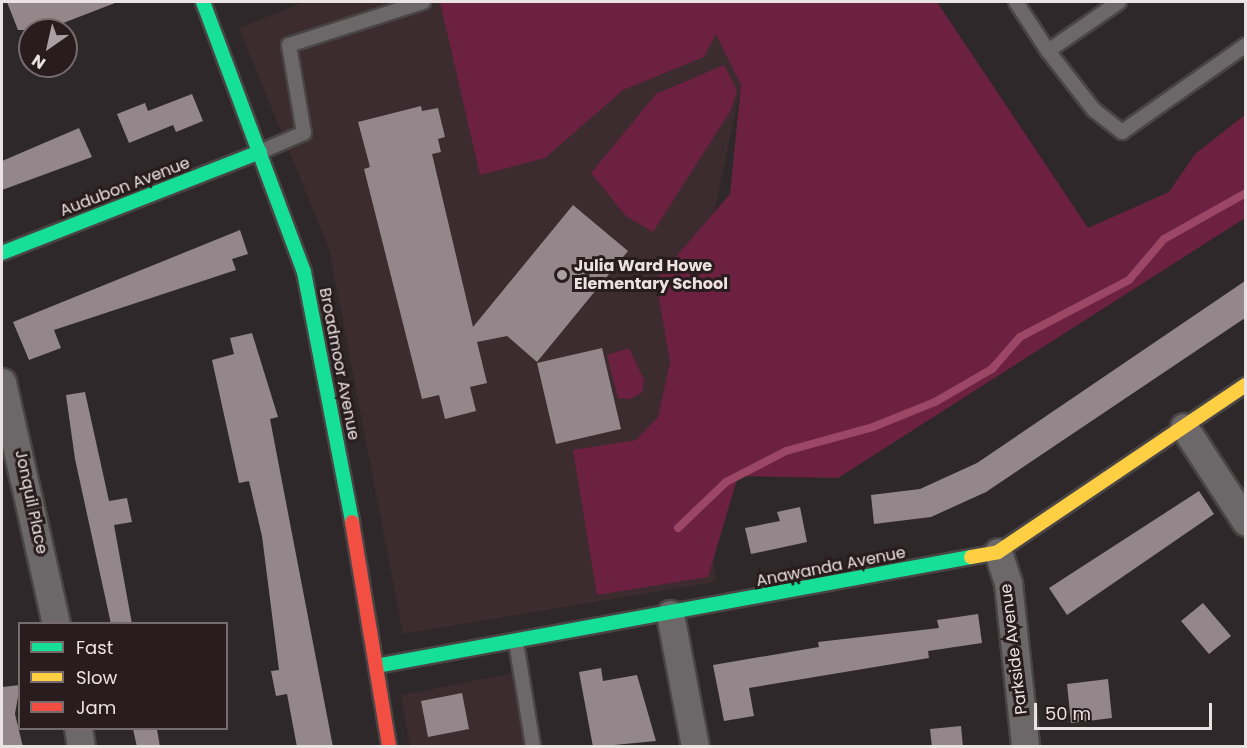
<!DOCTYPE html>
<style>
body{margin:0}
#map{position:relative;width:1247px;height:748px;overflow:hidden;background:#2f282a;font-family:Poppins,sans-serif}
div>[style]{position:absolute}
.built>*{inset:0;background:#3c2b2f}
.green>*{inset:0;background:#6c2140}
.stream>*{height:8px;margin:-4px;padding:0 4px;transform-origin:4px;border-radius:4px;background:#9b4765}
.building>*{inset:0;background:#93878b}
.roads{filter:drop-shadow(2px 0 #494445) drop-shadow(-2px 0 #494445) drop-shadow(0 2px #494445) drop-shadow(0 -2px #494445)}
.lane>*{height:14px;margin:-7px;padding:0 7px;transform-origin:7px;border-radius:7px;background:#6c6768}
.street>*{height:27px;margin:-13.5px;padding:0 13.5px;transform-origin:13.5px;border-radius:13.5px;background:#6c6768}
.fast>*{height:14px;margin:-7px;padding:0 7px;transform-origin:7px;border-radius:7px;background:#16e098}
.slow>*{height:14px;margin:-7px;padding:0 7px;transform-origin:7px;border-radius:7px;background:#ffcf43}
.jam>*{height:14px;margin:-7px;padding:0 7px;transform-origin:7px;border-radius:7px;background:#f24e42}
.dots>*{width:16px;height:16px;translate:-50% -50%;box-sizing:border-box;border:3px solid #281c1f;border-radius:50%}
span{translate:-50% -50%;white-space:nowrap;text-align:center;line-height:1.15;-webkit-text-stroke:6px #281c1f;paint-order:stroke}
.street-label{font-size:16px;color:#ebe2e4}
.poi-label{font-size:16px;color:#ebe2e4;font-weight:700}
.left{translate:0 -50%;text-align:left}
.frame{position:absolute;inset:0;border:3px solid #ebe2e4;pointer-events:none}
.legend{position:absolute;left:18px;top:622px;width:210px;height:108px;box-sizing:border-box;background:#281c1f;border:2px solid #766b6e;margin:0;padding:8px 10px;list-style:none;font-size:18px;color:#ebe2e4}
.legend li{display:flex;align-items:center;gap:12px;height:30px}
.legend b{width:30px;border:2px solid #766b6e}
.north{position:absolute;left:18px;top:18px;width:60px;height:60px;box-sizing:border-box;background:#281c1f;border:2px solid #766b6e;border-radius:50%;rotate:214deg;font-size:16px;font-weight:700;line-height:24px;text-align:center;color:#ebe2e4}
.north::after{content:'';display:block;margin:auto;width:21px;height:27px;background:#a9a1a3;clip-path:polygon(50% 0,100% 100%,50% 72%,0 100%)}
.scale{position:absolute;left:1034px;top:703px;width:178px;height:27px;box-sizing:border-box;border:3px solid #ebe2e4;border-top:0;padding-left:8px;font-size:18px;line-height:21px;white-space:nowrap;color:#ebe2e4;-webkit-text-stroke:4px #281c1f;paint-order:stroke}
</style>
<div id="map">
<div class="built">
<i style="clip-path:polygon(303px 2px,713px 2px,741px 85px,699px 286px,699px 441px,716px 582px,403px 634px,329px 249px,239px 28px)"></i>
<i style="clip-path:polygon(512px 673px,524px 746px,410px 746px,401px 695px)"></i>
</div>
<div class="green">
<i style="clip-path:polygon(440px 2px,937px 2px,1088px 228px,1169px 192px,1195px 154px,1245px 115px,1245px 218px,838px 478px,738px 476px,708px 577px,597px 595px,573px 450px,636px 440px,658px 417px,670px 363px,656px 280px,730px 194px,741px 85px,716px 34px,704px 57px,623px 90px,545px 158px,480px 175px)"></i>
<i style="clip-path:polygon(724px 65px,737px 90px,731px 110px,653px 232px,626px 216px,591px 173px,656px 94px)"></i>
<i style="clip-path:polygon(629px 348px,644px 380px,642px 392px,631px 399px,618px 398px,607px 355px)"></i>
</div>
<div class="stream">
<i style="left:678px;top:528px;width:66px;rotate:-43.8deg"></i>
<i style="left:726px;top:482px;width:68px;rotate:-27.3deg"></i>
<i style="left:786px;top:451px;width:90px;rotate:-15.4deg"></i>
<i style="left:873px;top:427px;width:67px;rotate:-22deg"></i>
<i style="left:935px;top:402px;width:66px;rotate:-30.1deg"></i>
<i style="left:992px;top:369px;width:43px;rotate:-48.8deg"></i>
<i style="left:1020px;top:337px;width:123px;rotate:-27.6deg"></i>
<i style="left:1129px;top:280px;width:54px;rotate:-49.5deg"></i>
<i style="left:1164px;top:239px;width:94px;rotate:-29.3deg"></i>
</div>
<div class="building">
<i style="clip-path:polygon(7px 2px,115px 2px,115px 3px,45px 30px,18px 30px)"></i>
<i style="clip-path:polygon(192px 94px,203px 121px,176px 132px,173px 125px,129px 143px,117px 114px,145px 103px,148px 111px)"></i>
<i style="clip-path:polygon(421px 106px,422px 111px,438px 108px,445px 137px,438px 139px,441px 152px,432px 154px,473px 327px,573px 205px,628px 251px,537px 362px,507px 336px,477px 342px,487px 383px,470px 387px,476px 411px,445px 419px,439px 395px,422px 399px,364px 169px,370px 167px,358px 122px)"></i>
<i style="clip-path:polygon(79px 128px,92px 157px,2px 190px,2px 161px)"></i>
<i style="clip-path:polygon(240px 230px,248px 254px,232px 259px,236px 270px,54px 330px,61px 348px,29px 360px,13px 322px)"></i>
<i style="clip-path:polygon(1245px 281px,1245px 318px,986px 492px,931px 517px,874px 524px,871px 495px,920px 489px,977px 463px)"></i>
<i style="clip-path:polygon(252px 333px,278px 417px,270px 419px,333px 747px,297px 747px,287px 694px,276px 696px,271px 671px,279px 670px,262px 536px,249px 481px,239px 483px,212px 360px,234px 354px,230px 338px)"></i>
<i style="clip-path:polygon(602px 348px,621px 429px,556px 444px,537px 363px)"></i>
<i style="clip-path:polygon(85px 392px,109px 501px,127px 498px,132px 522px,114px 525px,132px 624px,111px 624px,75px 459px,66px 395px)"></i>
<i style="clip-path:polygon(1199px 491px,1214px 514px,1067px 615px,1049px 588px)"></i>
<i style="clip-path:polygon(800px 507px,807px 542px,751px 554px,745px 528px,780px 521px,777px 512px)"></i>
<i style="clip-path:polygon(1203px 603px,1231px 636px,1209px 654px,1181px 621px)"></i>
<i style="clip-path:polygon(978px 614px,982px 643px,928px 651px,929px 658px,749px 688px,754px 716px,724px 721px,713px 665px,819px 647px,818px 642px,939px 628px,937px 620px)"></i>
<i style="clip-path:polygon(601px 668px,603px 681px,637px 675px,656px 741px,593px 747px,579px 672px)"></i>
<i style="clip-path:polygon(1108px 679px,1112px 718px,1071px 723px,1067px 684px)"></i>
<i style="clip-path:polygon(20px 685px,15px 714px,23px 747px,2px 747px,2px 687px)"></i>
<i style="clip-path:polygon(462px 693px,469px 729px,428px 737px,421px 701px)"></i>
<i style="clip-path:polygon(961px 726px,963px 747px,932px 747px,930px 729px)"></i>
<i style="clip-path:polygon(133px 729px,157px 729px,160px 747px,137px 747px)"></i>
</div>
<div class="roads">
<div class="lane">
<i style="left:1016px;top:2px;width:59px;rotate:56.9deg"></i>
<i style="left:1119px;top:2px;width:86px;rotate:145.4deg"></i>
<i style="left:1048px;top:51px;width:75px;rotate:52.1deg"></i>
<i style="left:1094px;top:110px;width:36px;rotate:38deg"></i>
<i style="left:1122px;top:132px;width:151px;rotate:-35.1deg"></i>
<i style="left:260px;top:152px;width:48px;rotate:-23.4deg"></i>
<i style="left:304px;top:133px;width:89px;rotate:-99.7deg"></i>
<i style="left:289px;top:45px;width:141px;rotate:-17.8deg"></i>
<i style="left:516px;top:642px;width:105px;rotate:80.7deg"></i>
</div>
<div class="street">
<i style="left:2px;top:382px;width:248px;rotate:77.4deg"></i>
<i style="left:1184px;top:427px;width:113px;rotate:56.9deg"></i>
<i style="left:998px;top:552px;width:33px;rotate:72deg"></i>
<i style="left:1008px;top:583px;width:164px;rotate:84deg"></i>
<i style="left:670px;top:614px;width:134px;rotate:79.3deg"></i>
<i style="left:78px;top:728px;width:18px;rotate:81deg"></i>
</div>
<div class="fast">
<i style="left:203px;top:2px;width:288px;rotate:69.5deg"></i>
<i style="left:304px;top:272px;width:255px;rotate:79.1deg"></i>
<i style="left:2px;top:253px;width:277px;rotate:-21.4deg"></i>
<i style="left:376px;top:666px;width:605px;rotate:-10.38deg"></i>
</div>
<div class="slow">
<i style="left:971px;top:557px;width:27px;rotate:-10deg"></i>
<i style="left:998px;top:552px;width:299px;rotate:-34deg"></i>
</div>
<div class="jam">
<i style="left:352px;top:522px;width:227px;rotate:80.6deg"></i>
</div>
</div>
<div class="dots">
<i style="left:562px;top:275px;background:#a9a1a3"></i>
</div>
<div class="street-label">
<span style="left:125px;top:187px;rotate:-21deg">Audubon Avenue</span>
<span style="left:339px;top:364px;rotate:79deg">Broadmoor Avenue</span>
<span style="left:31px;top:502px;rotate:78deg">Jonquil Place</span>
<span style="left:831px;top:567px;rotate:-11deg">Anawanda Avenue</span>
<span style="left:1014px;top:649px;rotate:-97deg">Parkside Avenue</span>
</div>
<div class="poi-label">
<span class="left" style="left:574px;top:275px">Julia Ward Howe<br>Elementary School</span>
</div>
<div class="frame"></div>
<ul class="legend">
<li><b style="height:8px;background:#16e098"></b>Fast</li>
<li><b style="height:8px;background:#ffcf43"></b>Slow</li>
<li><b style="height:8px;background:#f24e42"></b>Jam</li>
</ul>
<div class="north">N</div>
<div class="scale">50 m</div>
</div>
